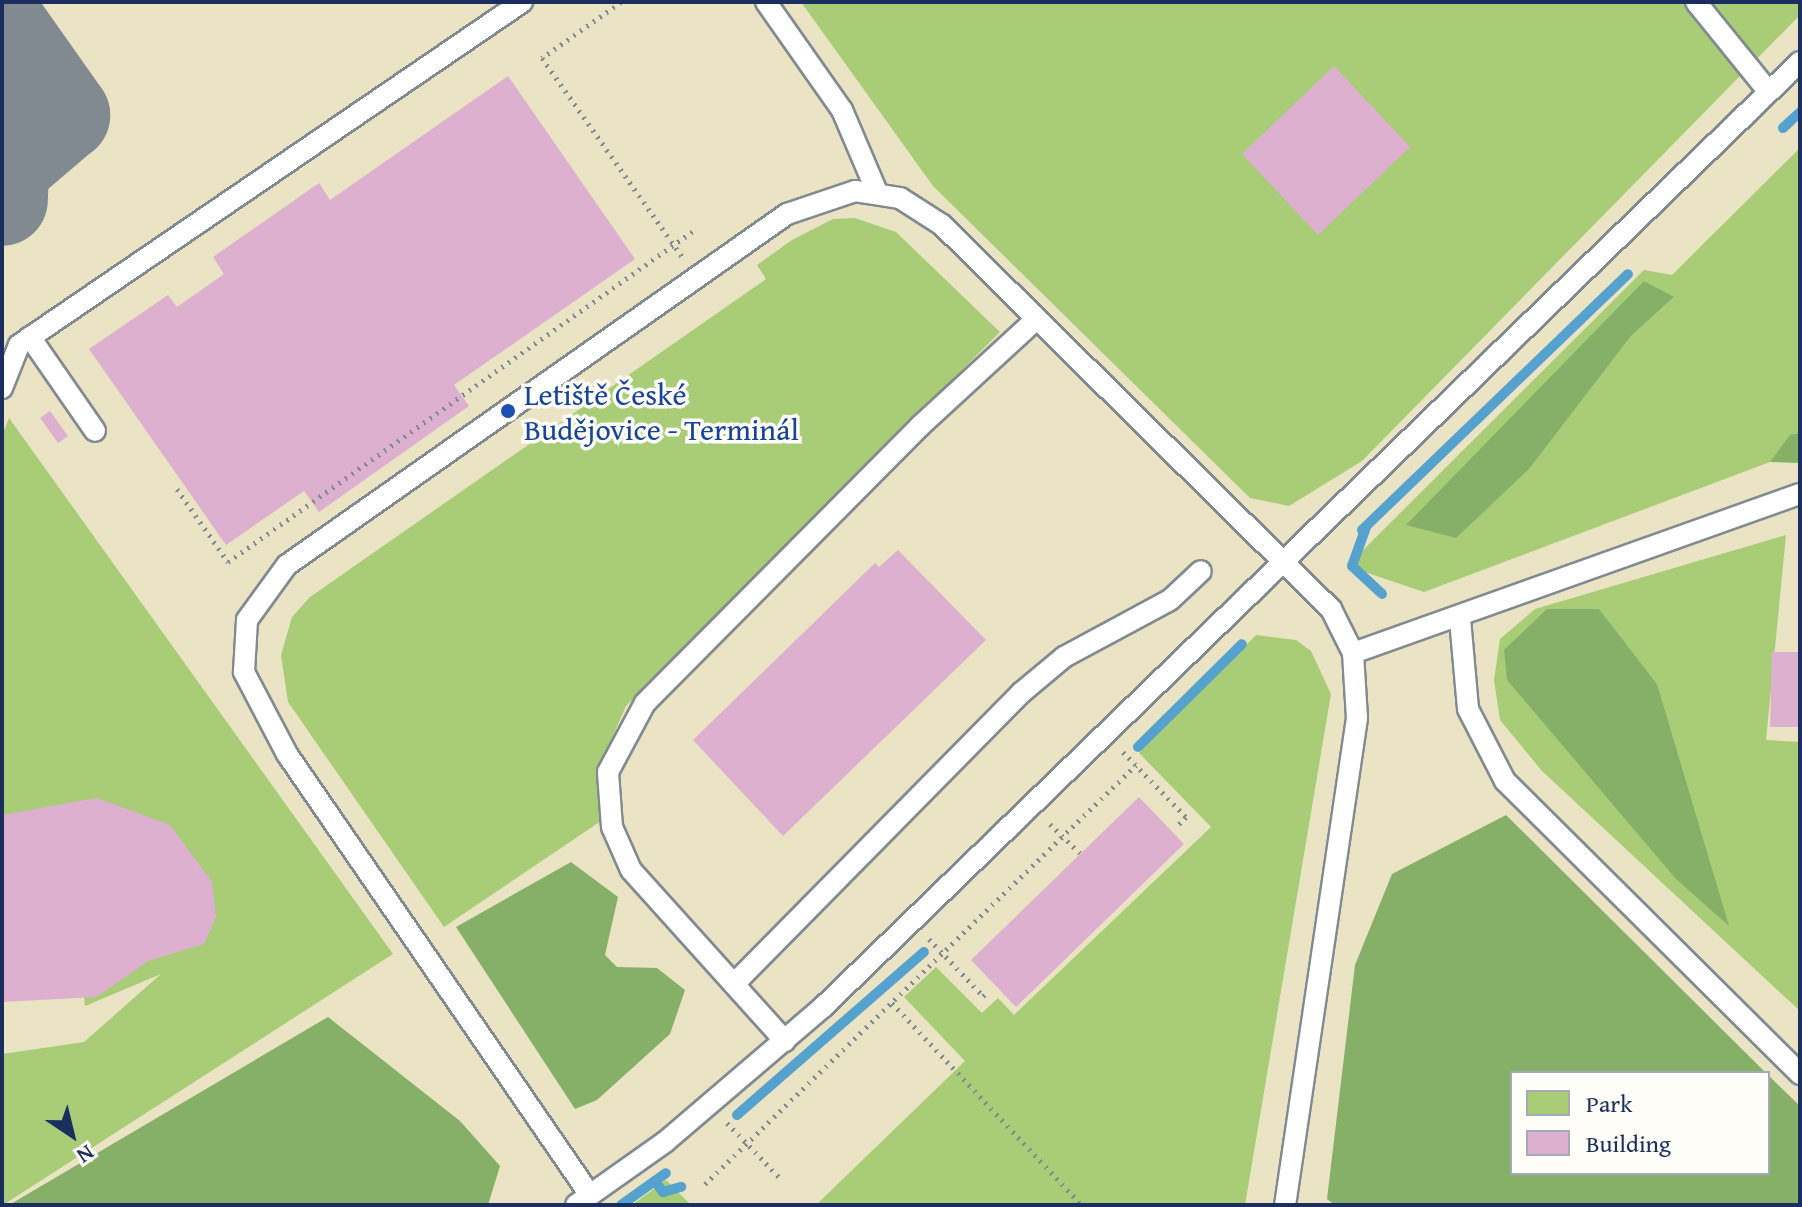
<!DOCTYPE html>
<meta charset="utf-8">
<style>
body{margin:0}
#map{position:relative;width:1802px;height:1207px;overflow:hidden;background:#eae4c4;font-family:"Gentium Book Plus",serif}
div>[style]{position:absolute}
.green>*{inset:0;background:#a9cd76}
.forest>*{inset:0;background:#86b067}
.stream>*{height:10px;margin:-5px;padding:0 5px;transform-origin:5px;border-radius:5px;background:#56a2ce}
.taxiway>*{height:92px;margin:-46px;padding:0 46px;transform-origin:46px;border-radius:46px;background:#828a91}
.building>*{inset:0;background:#ddb0d0}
.path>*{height:5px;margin-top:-2.5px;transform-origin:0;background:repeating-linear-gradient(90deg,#828a91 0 2px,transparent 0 8px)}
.roads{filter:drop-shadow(2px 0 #828a91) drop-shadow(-2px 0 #828a91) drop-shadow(0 2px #828a91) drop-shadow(0 -2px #828a91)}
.service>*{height:20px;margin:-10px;padding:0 10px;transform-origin:10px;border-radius:10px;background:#fff}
.dots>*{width:22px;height:22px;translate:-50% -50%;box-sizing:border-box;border:4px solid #fdfcf7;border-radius:50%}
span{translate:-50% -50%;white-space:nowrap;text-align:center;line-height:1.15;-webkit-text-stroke:7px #fdfcf7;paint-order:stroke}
.transit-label{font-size:30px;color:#164399}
.left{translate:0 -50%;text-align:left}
.frame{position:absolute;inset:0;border:4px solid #1b2f5e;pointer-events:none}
.legend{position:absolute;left:1510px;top:1071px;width:260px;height:104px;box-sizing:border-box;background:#fdfcf7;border:2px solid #a3aaba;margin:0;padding:10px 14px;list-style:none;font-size:24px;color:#1b2f5e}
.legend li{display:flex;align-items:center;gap:16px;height:40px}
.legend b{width:40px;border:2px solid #a3aaba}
.north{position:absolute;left:32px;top:1095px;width:80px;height:80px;-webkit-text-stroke:6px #fdfcf7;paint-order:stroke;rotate:145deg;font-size:22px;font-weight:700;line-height:32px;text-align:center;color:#1b2f5e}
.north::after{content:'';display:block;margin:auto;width:28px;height:36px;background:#1b2f5e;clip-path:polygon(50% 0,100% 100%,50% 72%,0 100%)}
</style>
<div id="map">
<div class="green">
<i style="clip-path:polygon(801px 2px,1800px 2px,1800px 15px,1362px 461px,1289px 506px,1250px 498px,933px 186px)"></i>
<i style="clip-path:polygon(evenodd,1800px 148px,1800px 433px,1770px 462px,1424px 592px,1347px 566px,1644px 270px,1672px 275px,1800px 148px,1644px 281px,1673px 298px,1630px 337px,1644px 281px)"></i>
<i style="clip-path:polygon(855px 218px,896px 232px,1000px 332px,626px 706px,601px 763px,601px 821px,444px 927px,288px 702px,281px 655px,292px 617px,310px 597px,766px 279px,757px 265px,792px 240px,833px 219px)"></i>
<i style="clip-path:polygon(9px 418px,393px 954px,3px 1205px,2px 1054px,84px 1042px,161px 974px,85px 1006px,82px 975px,2px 973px,2px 436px)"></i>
<i style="clip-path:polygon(evenodd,1786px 535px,1766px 740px,1800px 742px,1800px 1011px,1542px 771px,1500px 720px,1494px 680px,1500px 639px,1535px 609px,1786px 535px,1547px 609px,1599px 610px,1657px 684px,1547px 609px)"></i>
<i style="clip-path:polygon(1256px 635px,1296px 640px,1311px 651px,1331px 694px,1245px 1205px,816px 1205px,965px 1061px,904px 997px,936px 967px,982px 1013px,998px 998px,1014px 1015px,1211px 827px,1139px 753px)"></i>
<i style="clip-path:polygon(666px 1180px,691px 1205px,632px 1205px)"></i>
</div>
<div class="forest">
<i style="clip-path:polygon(1644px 281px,1674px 297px,1630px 337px,1529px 469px,1456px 538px,1406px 525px)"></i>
<i style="clip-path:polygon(1800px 433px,1800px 463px,1770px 462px,1790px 435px)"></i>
<i style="clip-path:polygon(1547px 609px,1599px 609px,1657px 684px,1729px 926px,1676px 879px,1507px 680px,1504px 650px)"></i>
<i style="clip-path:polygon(1506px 815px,1766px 1073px,1512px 1073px,1512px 1173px,1768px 1173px,1768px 1075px,1800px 1106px,1800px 1205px,1335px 1205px,1327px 1199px,1355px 965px,1392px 874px)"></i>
<i style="clip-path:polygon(571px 862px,618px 897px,605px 955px,617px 967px,657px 968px,685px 990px,670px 1034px,597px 1100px,575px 1109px,456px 927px)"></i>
<i style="clip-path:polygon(328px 1017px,460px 1121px,500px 1166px,488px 1205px,9px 1205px)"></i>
</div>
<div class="stream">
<i style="left:1783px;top:128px;width:23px;rotate:-43deg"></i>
<i style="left:1366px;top:527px;width:41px;rotate:109.7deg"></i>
<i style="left:1352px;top:566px;width:41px;rotate:43deg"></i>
<i style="left:1362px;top:530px;width:369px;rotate:-43.9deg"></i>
<i style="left:1138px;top:747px;width:146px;rotate:-44.7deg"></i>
<i style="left:737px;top:1115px;width:248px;rotate:-41.1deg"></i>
<i style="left:655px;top:1181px;width:14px;rotate:54deg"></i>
<i style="left:663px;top:1192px;width:19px;rotate:-16deg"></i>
<i style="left:621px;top:1205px;width:55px;rotate:-35.4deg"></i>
</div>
<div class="taxiway">
<i style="left:2px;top:27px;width:108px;rotate:54.8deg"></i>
<i style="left:64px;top:115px;width:80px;rotate:139.6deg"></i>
<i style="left:3px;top:167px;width:33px;rotate:92deg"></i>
</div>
<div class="building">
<i style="clip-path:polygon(1334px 66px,1410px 147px,1318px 235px,1242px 154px)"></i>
<i style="clip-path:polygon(508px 76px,635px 259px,454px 385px,469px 406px,319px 512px,304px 491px,226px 545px,89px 349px,168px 295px,177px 307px,224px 274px,213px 257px,319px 183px,330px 200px)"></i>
<i style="clip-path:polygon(50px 411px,68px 436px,58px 443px,40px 418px)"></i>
<i style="clip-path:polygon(898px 550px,986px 640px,783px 836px,693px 740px,875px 563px,879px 567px)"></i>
<i style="clip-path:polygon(1772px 652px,1800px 652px,1800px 727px,1770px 727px)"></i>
<i style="clip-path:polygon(1139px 797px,1184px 844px,1016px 1007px,971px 960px)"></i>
<i style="clip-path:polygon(97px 798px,170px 825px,212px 882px,216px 917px,204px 944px,148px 961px,97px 997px,2px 1002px,2px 815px)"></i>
</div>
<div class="path">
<i style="left:621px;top:2px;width:97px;rotate:144.7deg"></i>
<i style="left:542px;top:58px;width:245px;rotate:54.8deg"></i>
<i style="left:177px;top:489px;width:89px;rotate:55.1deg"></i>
<i style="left:228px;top:562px;width:571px;rotate:-35.44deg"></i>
<i style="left:1123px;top:752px;width:91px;rotate:45.9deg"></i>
<i style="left:1186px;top:817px;width:13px;rotate:135deg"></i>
<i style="left:1050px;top:824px;width:43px;rotate:44.1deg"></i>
<i style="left:929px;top:939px;width:79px;rotate:46.5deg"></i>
<i style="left:983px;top:996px;width:6px;rotate:-39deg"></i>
<i style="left:892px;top:1003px;width:277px;rotate:46.8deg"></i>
<i style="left:727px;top:1123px;width:75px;rotate:46.1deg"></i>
<i style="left:705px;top:1184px;width:601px;rotate:-44.19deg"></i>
</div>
<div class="roads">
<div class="service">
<i style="left:766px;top:2px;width:132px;rotate:54.9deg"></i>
<i style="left:842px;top:110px;width:89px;rotate:66.9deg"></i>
<i style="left:1696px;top:2px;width:114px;rotate:51deg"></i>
<i style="left:30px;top:337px;width:114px;rotate:55.3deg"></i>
<i style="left:2px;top:388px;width:46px;rotate:-68.4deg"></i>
<i style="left:19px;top:345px;width:609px;rotate:-34.29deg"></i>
<i style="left:1460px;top:619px;width:90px;rotate:84.9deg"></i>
<i style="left:1468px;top:709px;width:81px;rotate:62.8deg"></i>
<i style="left:1505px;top:781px;width:416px;rotate:44.8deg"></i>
<i style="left:1353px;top:653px;width:474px;rotate:-19.6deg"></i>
<i style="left:734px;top:984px;width:409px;rotate:-45.4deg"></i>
<i style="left:1021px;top:693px;width:56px;rotate:-39.9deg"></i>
<i style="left:1064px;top:657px;width:120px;rotate:-28.3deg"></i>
<i style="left:1170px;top:600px;width:42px;rotate:-43.1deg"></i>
<i style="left:785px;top:1041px;width:230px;rotate:-132deg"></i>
<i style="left:631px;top:870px;width:47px;rotate:-113.8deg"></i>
<i style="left:612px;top:827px;width:55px;rotate:-94.2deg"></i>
<i style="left:608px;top:772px;width:78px;rotate:-61.8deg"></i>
<i style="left:645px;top:703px;width:390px;rotate:-45.2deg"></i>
<i style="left:920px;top:426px;width:155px;rotate:-42.6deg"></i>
<i style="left:590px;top:1195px;width:535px;rotate:-124.49deg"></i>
<i style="left:287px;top:754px;width:93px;rotate:-117.7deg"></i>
<i style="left:244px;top:672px;width:52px;rotate:-86.7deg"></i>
<i style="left:247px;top:620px;width:68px;rotate:-54deg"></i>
<i style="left:287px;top:565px;width:611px;rotate:-35.07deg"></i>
<i style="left:787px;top:214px;width:72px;rotate:-18.7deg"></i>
<i style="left:855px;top:191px;width:46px;rotate:8.8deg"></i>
<i style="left:900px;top:198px;width:50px;rotate:32.7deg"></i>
<i style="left:942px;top:225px;width:547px;rotate:44.63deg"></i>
<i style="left:1331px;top:609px;width:49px;rotate:63.4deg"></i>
<i style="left:1353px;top:653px;width:65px;rotate:86.5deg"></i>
<i style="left:1357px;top:718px;width:492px;rotate:98.4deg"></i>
<i style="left:576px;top:1205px;width:109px;rotate:-35.3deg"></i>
<i style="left:665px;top:1142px;width:208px;rotate:-40.5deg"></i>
<i style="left:823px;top:1007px;width:1359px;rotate:-44.05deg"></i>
</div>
</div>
<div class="dots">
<i style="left:508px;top:411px;background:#1a4fb4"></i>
</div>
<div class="transit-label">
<span class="left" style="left:524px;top:411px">Letiště České<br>Budějovice - Terminál</span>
</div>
<div class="frame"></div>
<ul class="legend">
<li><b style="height:22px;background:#a9cd76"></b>Park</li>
<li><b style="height:22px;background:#ddb0d0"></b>Building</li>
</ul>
<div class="north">N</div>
</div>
